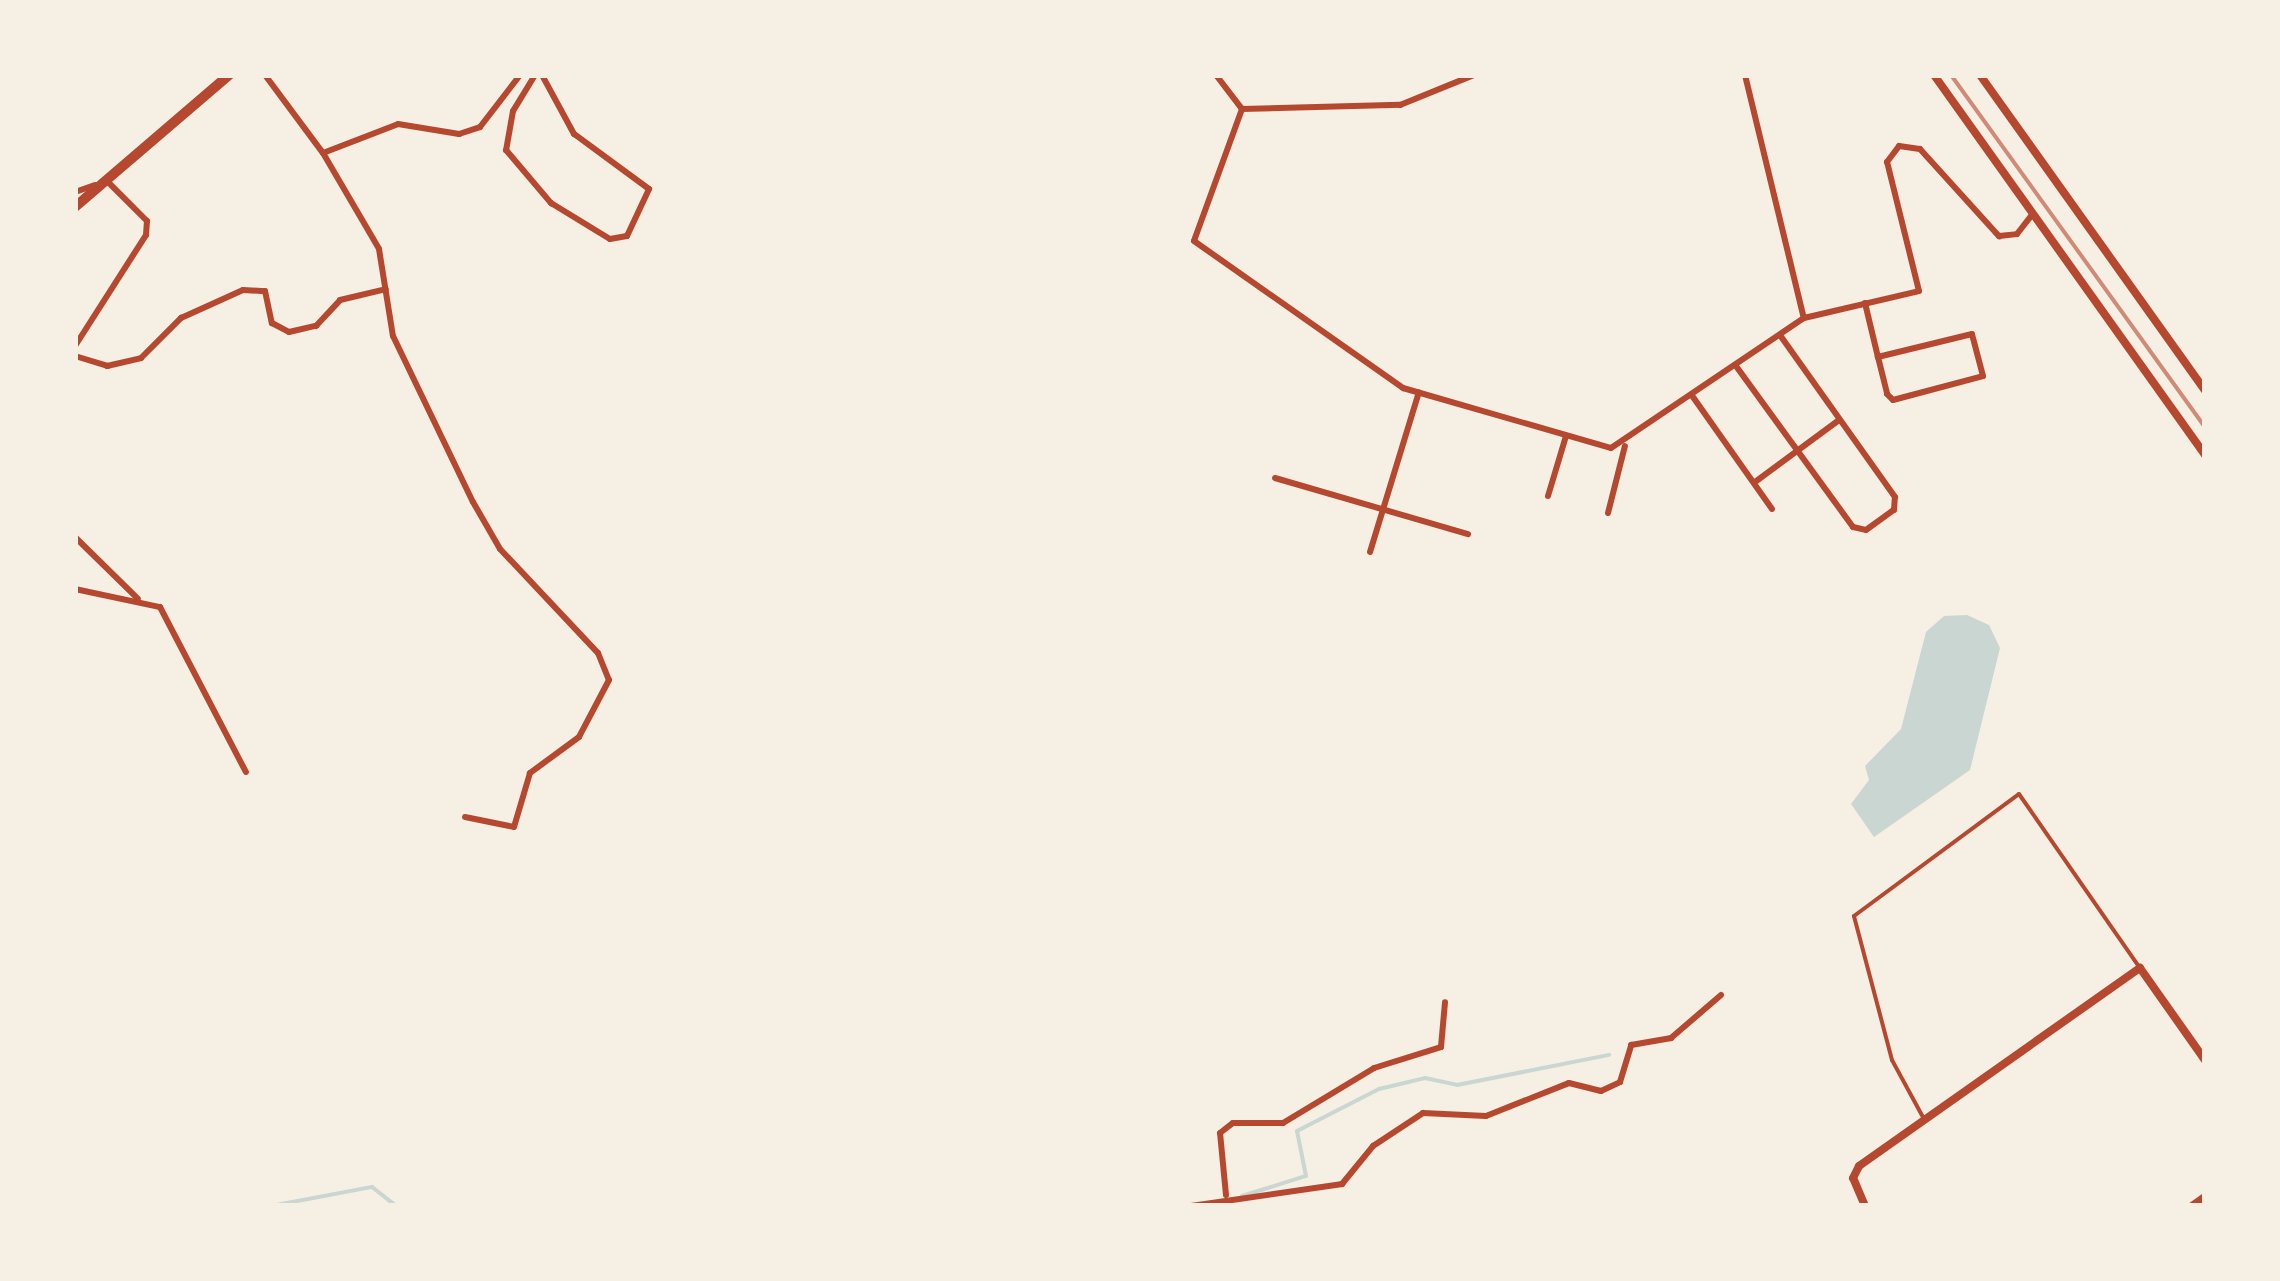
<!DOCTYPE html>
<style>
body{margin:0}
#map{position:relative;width:2280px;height:1281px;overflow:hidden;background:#f6efe4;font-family:"Open Sans",sans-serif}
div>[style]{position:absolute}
.water>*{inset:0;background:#c9d6d2}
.stream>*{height:4px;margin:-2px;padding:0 2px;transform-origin:2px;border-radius:2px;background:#c9d6d2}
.service>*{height:4px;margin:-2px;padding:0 2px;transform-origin:2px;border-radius:2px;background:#b5482f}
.minor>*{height:6px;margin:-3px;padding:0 3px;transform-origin:3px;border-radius:3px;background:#b5482f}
.tertiary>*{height:8px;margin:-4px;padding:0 4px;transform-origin:4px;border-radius:4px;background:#b5482f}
.primary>*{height:10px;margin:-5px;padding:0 5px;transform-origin:5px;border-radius:5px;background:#b5482f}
.rail>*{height:4px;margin:-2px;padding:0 2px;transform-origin:2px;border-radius:2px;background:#cf8b77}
span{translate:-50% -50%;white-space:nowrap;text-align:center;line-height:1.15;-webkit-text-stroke:8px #f6efe4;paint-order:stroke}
.frame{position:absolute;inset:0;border:78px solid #f6efe4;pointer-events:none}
</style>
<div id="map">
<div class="water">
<i style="clip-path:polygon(1967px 615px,1989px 625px,2000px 648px,1970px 770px,1874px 837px,1851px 804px,1869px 780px,1865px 766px,1901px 729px,1926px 632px,1944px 616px)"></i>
</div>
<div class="stream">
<i style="left:1242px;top:1196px;width:67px;rotate:-17.4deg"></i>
<i style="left:1306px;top:1176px;width:46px;rotate:-101.3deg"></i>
<i style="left:1297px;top:1131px;width:92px;rotate:-27.1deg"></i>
<i style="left:1379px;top:1089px;width:47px;rotate:-13.4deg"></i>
<i style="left:1425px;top:1078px;width:33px;rotate:12deg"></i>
<i style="left:1457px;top:1085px;width:155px;rotate:-11.2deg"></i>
<i style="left:271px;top:1206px;width:103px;rotate:-10.7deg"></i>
<i style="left:372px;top:1187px;width:31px;rotate:38deg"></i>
</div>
<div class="service">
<i style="left:1924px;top:1119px;width:67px;rotate:-118.5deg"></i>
<i style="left:1892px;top:1060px;width:149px;rotate:-104.8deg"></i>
<i style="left:1854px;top:916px;width:205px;rotate:-36.5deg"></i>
<i style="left:2019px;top:794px;width:212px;rotate:55.2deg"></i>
</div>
<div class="minor">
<i style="left:265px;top:75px;width:97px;rotate:53.4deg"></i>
<i style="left:323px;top:153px;width:80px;rotate:-21.1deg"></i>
<i style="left:398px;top:124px;width:62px;rotate:9.3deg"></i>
<i style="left:459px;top:134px;width:22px;rotate:-18deg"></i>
<i style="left:480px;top:127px;width:66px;rotate:-52.4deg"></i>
<i style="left:535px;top:75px;width:42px;rotate:121.4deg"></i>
<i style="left:513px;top:111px;width:40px;rotate:100deg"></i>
<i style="left:506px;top:150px;width:70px;rotate:49.7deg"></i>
<i style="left:551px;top:203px;width:69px;rotate:31.4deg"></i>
<i style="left:610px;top:239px;width:17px;rotate:-10deg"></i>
<i style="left:627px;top:236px;width:52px;rotate:-64.9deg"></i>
<i style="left:649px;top:189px;width:93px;rotate:-143.7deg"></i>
<i style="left:574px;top:134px;width:67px;rotate:-118.5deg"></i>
<i style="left:1216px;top:75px;width:43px;rotate:52.6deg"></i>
<i style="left:1242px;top:109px;width:158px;rotate:-1.5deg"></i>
<i style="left:1400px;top:105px;width:80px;rotate:-22.1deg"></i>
<i style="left:1745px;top:75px;width:250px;rotate:76.4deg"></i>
<i style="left:1242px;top:109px;width:140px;rotate:110deg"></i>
<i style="left:1194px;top:241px;width:256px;rotate:35.1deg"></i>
<i style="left:1403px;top:388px;width:216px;rotate:16.1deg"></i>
<i style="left:1611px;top:448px;width:233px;rotate:-34deg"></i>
<i style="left:1804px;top:318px;width:118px;rotate:-13.2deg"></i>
<i style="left:1919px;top:291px;width:133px;rotate:-103.9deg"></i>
<i style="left:1887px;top:162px;width:20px;rotate:-53deg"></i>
<i style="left:1899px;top:146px;width:21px;rotate:8deg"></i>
<i style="left:1920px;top:149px;width:118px;rotate:47.8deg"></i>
<i style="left:1999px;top:236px;width:18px;rotate:-6deg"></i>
<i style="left:2017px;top:234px;width:23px;rotate:-52deg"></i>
<i style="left:323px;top:153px;width:111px;rotate:59.7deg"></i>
<i style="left:379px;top:249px;width:88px;rotate:80.9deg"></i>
<i style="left:393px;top:336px;width:184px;rotate:64.3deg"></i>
<i style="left:473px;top:502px;width:54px;rotate:60.1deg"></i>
<i style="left:500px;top:549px;width:143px;rotate:46.7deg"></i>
<i style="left:598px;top:653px;width:29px;rotate:68deg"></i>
<i style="left:609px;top:680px;width:64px;rotate:117.8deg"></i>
<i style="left:579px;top:737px;width:61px;rotate:143.7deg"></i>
<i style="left:530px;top:773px;width:56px;rotate:106.5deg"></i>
<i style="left:514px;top:827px;width:50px;rotate:-168.5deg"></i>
<i style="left:75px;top:192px;width:21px;rotate:-19deg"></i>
<i style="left:1865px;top:303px;width:56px;rotate:76.5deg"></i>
<i style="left:1878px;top:357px;width:38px;rotate:76deg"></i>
<i style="left:1887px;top:394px;width:8px;rotate:45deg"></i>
<i style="left:1893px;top:400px;width:93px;rotate:-14.9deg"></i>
<i style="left:1983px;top:376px;width:43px;rotate:-104.7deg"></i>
<i style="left:1972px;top:334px;width:97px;rotate:166.3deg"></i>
<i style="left:75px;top:346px;width:132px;rotate:-57.4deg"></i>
<i style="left:146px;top:235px;width:14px;rotate:-86deg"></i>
<i style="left:147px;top:221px;width:55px;rotate:-135deg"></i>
<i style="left:75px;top:356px;width:34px;rotate:17deg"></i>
<i style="left:107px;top:366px;width:35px;rotate:-13deg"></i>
<i style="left:141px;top:358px;width:57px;rotate:-45deg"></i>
<i style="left:181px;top:318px;width:68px;rotate:-24.3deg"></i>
<i style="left:243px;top:290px;width:22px;rotate:3deg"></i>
<i style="left:265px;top:291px;width:33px;rotate:78deg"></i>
<i style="left:272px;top:323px;width:19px;rotate:28deg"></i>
<i style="left:289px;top:332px;width:28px;rotate:-13deg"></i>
<i style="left:316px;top:326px;width:35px;rotate:-47deg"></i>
<i style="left:340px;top:300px;width:47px;rotate:-13.4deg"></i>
<i style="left:1736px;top:366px;width:199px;rotate:54deg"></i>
<i style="left:1853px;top:527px;width:13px;rotate:13deg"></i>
<i style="left:1866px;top:530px;width:34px;rotate:-36deg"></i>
<i style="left:1894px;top:510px;width:13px;rotate:-86deg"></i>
<i style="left:1895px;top:497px;width:199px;rotate:-125.4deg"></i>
<i style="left:1693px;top:397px;width:137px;rotate:54.8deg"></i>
<i style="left:1275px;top:478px;width:201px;rotate:16.2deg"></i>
<i style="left:1755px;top:482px;width:104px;rotate:-36.4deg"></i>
<i style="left:1548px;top:496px;width:63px;rotate:-73.3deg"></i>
<i style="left:1608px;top:513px;width:69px;rotate:-75.8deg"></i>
<i style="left:75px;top:537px;width:88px;rotate:44.5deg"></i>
<i style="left:1370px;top:552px;width:167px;rotate:-73deg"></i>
<i style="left:75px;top:589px;width:87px;rotate:12deg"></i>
<i style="left:160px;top:607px;width:186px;rotate:62.5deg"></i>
<i style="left:1226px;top:1195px;width:62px;rotate:-95.5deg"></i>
<i style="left:1220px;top:1133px;width:16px;rotate:-38deg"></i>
<i style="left:1233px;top:1123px;width:50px"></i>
<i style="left:1283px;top:1123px;width:106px;rotate:-31.1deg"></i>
<i style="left:1374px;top:1068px;width:70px;rotate:-17.4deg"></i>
<i style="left:1441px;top:1047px;width:45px;rotate:-84.9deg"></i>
<i style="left:1191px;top:1206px;width:153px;rotate:-8.3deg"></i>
<i style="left:1342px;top:1184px;width:49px;rotate:-50.8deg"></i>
<i style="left:1373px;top:1146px;width:60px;rotate:-33.4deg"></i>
<i style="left:1423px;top:1113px;width:63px;rotate:2.7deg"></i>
<i style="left:1486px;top:1116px;width:89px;rotate:-21.7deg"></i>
<i style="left:1569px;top:1083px;width:33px;rotate:14deg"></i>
<i style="left:1601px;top:1091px;width:21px;rotate:-25deg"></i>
<i style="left:1620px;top:1082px;width:39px;rotate:-73deg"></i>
<i style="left:1631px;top:1045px;width:41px;rotate:-9.9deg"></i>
<i style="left:1671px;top:1038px;width:66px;rotate:-40.7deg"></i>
</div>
<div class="tertiary">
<i style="left:1934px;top:75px;width:467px;rotate:54.5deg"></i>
<i style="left:1980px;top:75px;width:388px;rotate:54.5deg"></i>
<i style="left:1865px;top:1206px;width:30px;rotate:-113deg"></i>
<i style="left:1853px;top:1178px;width:13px;rotate:-63deg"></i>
<i style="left:1859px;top:1166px;width:344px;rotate:-35.2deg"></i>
<i style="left:2140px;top:968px;width:113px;rotate:54.8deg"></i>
<i style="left:2192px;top:1206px;width:16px;rotate:-35deg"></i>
</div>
<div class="primary">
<i style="left:75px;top:207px;width:203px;rotate:-40.6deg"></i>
</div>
<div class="rail">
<i style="left:1951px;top:75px;width:434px;rotate:54.2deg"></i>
</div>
<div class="frame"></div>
</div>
